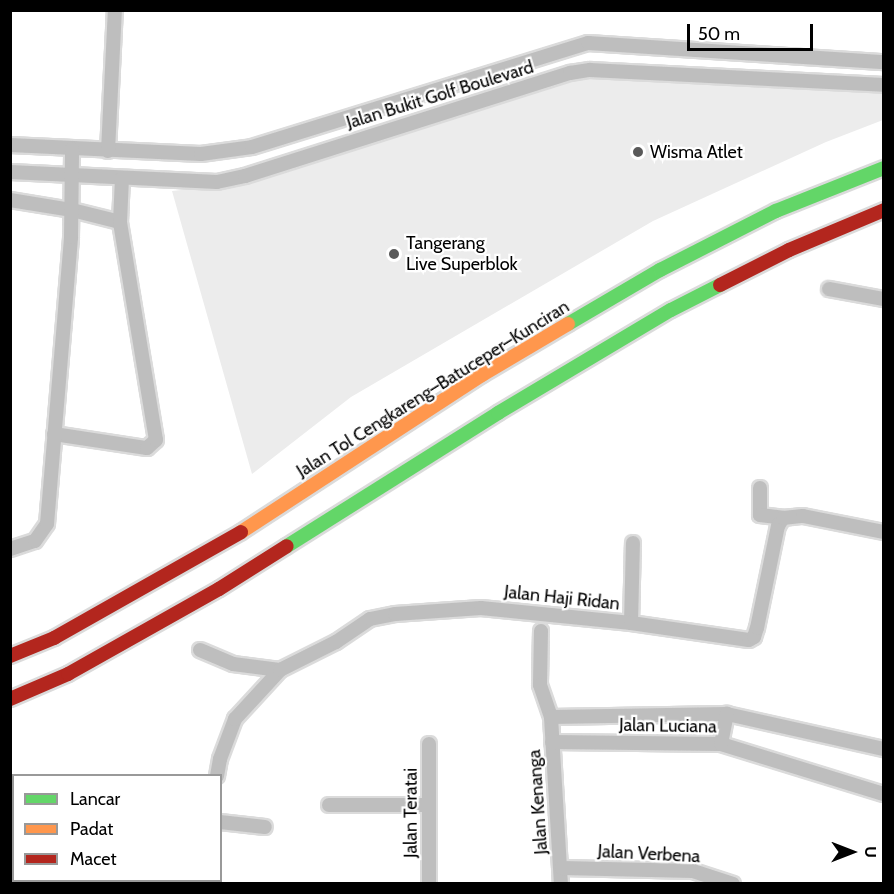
<!DOCTYPE html>
<meta charset="utf-8">
<style>
body{margin:0}
#map{position:relative;width:894px;height:894px;overflow:hidden;background:#fff;font-family:Cabin,sans-serif}
div>[style]{position:absolute}
.green>*{inset:0;background:#ececec}
.roads{filter:drop-shadow(2px 0 #dbdbdb) drop-shadow(-2px 0 #dbdbdb) drop-shadow(0 2px #dbdbdb) drop-shadow(0 -2px #dbdbdb)}
.street>*{height:14px;margin:-7px;padding:0 7px;transform-origin:7px;border-radius:7px;background:#bebebe}
.fast>*{height:14px;margin:-7px;padding:0 7px;transform-origin:7px;border-radius:7px;background:#63d668}
.slow>*{height:14px;margin:-7px;padding:0 7px;transform-origin:7px;border-radius:7px;background:#ff974d}
.jam>*{height:14px;margin:-7px;padding:0 7px;transform-origin:7px;border-radius:7px;background:#b3261e}
.dots>*{width:16px;height:16px;translate:-50% -50%;box-sizing:border-box;border:3px solid #fff;border-radius:50%}
span{translate:-50% -50%;white-space:nowrap;text-align:center;line-height:1.15;-webkit-text-stroke:4.5px #fff;paint-order:stroke}
.street-label{font-size:18px;color:#000}
.poi-label{font-size:18px;color:#000}
.left{translate:0 -50%;text-align:left}
.frame{position:absolute;inset:0;border:12px solid #000;pointer-events:none}
.legend{position:absolute;left:12px;top:774px;width:210px;height:108px;box-sizing:border-box;background:#fff;border:2px solid #999;margin:0;padding:8px 10px;list-style:none;font-size:18px;color:#000}
.legend li{display:flex;align-items:center;gap:12px;height:30px}
.legend b{width:30px;border:2px solid #999}
.north{position:absolute;left:822px;top:822px;width:60px;height:60px;-webkit-text-stroke:4px #fff;paint-order:stroke;rotate:90deg;font-size:16px;font-weight:700;line-height:24px;text-align:center;color:#000}
.north::after{content:'';display:block;margin:auto;width:21px;height:27px;background:#000;clip-path:polygon(50% 0,100% 100%,50% 72%,0 100%)}
.scale{position:absolute;left:687px;top:24px;width:126px;height:27px;box-sizing:border-box;border:3px solid #000;border-top:0;padding-left:8px;font-size:18px;line-height:21px;white-space:nowrap;color:#000;-webkit-text-stroke:4px #fff;paint-order:stroke}
</style>
<div id="map">
<div class="green">
<i style="clip-path:polygon(620px 71px,883px 91px,883px 120px,826px 142px,653px 221px,351px 397px,252px 474px,172px 191px,254px 182px,557px 81px)"></i>
</div>
<div class="roads">
<div class="street">
<i style="left:10px;top:145px;width:191px;rotate:2.7deg"></i>
<i style="left:201px;top:154px;width:51px;rotate:-7.8deg"></i>
<i style="left:252px;top:147px;width:352px;rotate:-17.2deg"></i>
<i style="left:588px;top:43px;width:297px;rotate:3.7deg"></i>
<i style="left:108px;top:151px;width:141px;rotate:-87.2deg"></i>
<i style="left:10px;top:172px;width:207px;rotate:2.8deg"></i>
<i style="left:217px;top:182px;width:29px;rotate:-12deg"></i>
<i style="left:245px;top:176px;width:341px;rotate:-17.6deg"></i>
<i style="left:570px;top:73px;width:20px;rotate:-9deg"></i>
<i style="left:590px;top:70px;width:294px;rotate:2.9deg"></i>
<i style="left:10px;top:200px;width:63px;rotate:9.2deg"></i>
<i style="left:72px;top:210px;width:49px;rotate:14deg"></i>
<i style="left:829px;top:289px;width:56px;rotate:10.3deg"></i>
<i style="left:54px;top:434px;width:94px;rotate:8.6deg"></i>
<i style="left:147px;top:448px;width:12px;rotate:-42deg"></i>
<i style="left:156px;top:440px;width:221px;rotate:-99.4deg"></i>
<i style="left:120px;top:222px;width:44px;rotate:-87.4deg"></i>
<i style="left:760px;top:488px;width:27px;rotate:90deg"></i>
<i style="left:760px;top:515px;width:23px;rotate:7deg"></i>
<i style="left:10px;top:549px;width:26px;rotate:-18deg"></i>
<i style="left:35px;top:541px;width:21px;rotate:-55deg"></i>
<i style="left:47px;top:524px;width:288px;rotate:-85.2deg"></i>
<i style="left:71px;top:237px;width:88px;rotate:-89.3deg"></i>
<i style="left:631px;top:623px;width:80px;rotate:-88.6deg"></i>
<i style="left:541px;top:631px;width:54px;rotate:91.1deg"></i>
<i style="left:540px;top:685px;width:34px;rotate:71deg"></i>
<i style="left:551px;top:717px;width:167px;rotate:86.6deg"></i>
<i style="left:200px;top:650px;width:36px;rotate:23deg"></i>
<i style="left:233px;top:664px;width:47px;rotate:7.3deg"></i>
<i style="left:551px;top:717px;width:176px;rotate:-1deg"></i>
<i style="left:727px;top:714px;width:161px;rotate:12.6deg"></i>
<i style="left:552px;top:742px;width:169px;rotate:0.7deg"></i>
<i style="left:721px;top:744px;width:170px;rotate:17.1deg"></i>
<i style="left:721px;top:744px;width:31px;rotate:-79deg"></i>
<i style="left:217px;top:776px;width:17px;rotate:-80deg"></i>
<i style="left:220px;top:759px;width:43px;rotate:-69.4deg"></i>
<i style="left:235px;top:719px;width:67px;rotate:-47.4deg"></i>
<i style="left:280px;top:670px;width:63px;rotate:-26.6deg"></i>
<i style="left:336px;top:642px;width:41px;rotate:-34.1deg"></i>
<i style="left:370px;top:619px;width:25px;rotate:-11deg"></i>
<i style="left:395px;top:614px;width:86px;rotate:-4deg"></i>
<i style="left:481px;top:608px;width:151px;rotate:5.7deg"></i>
<i style="left:631px;top:623px;width:119px;rotate:8.2deg"></i>
<i style="left:749px;top:640px;width:6px;rotate:-31deg"></i>
<i style="left:754px;top:637px;width:9px;rotate:-72deg"></i>
<i style="left:757px;top:628px;width:104px;rotate:-78.4deg"></i>
<i style="left:778px;top:526px;width:9px;rotate:-58deg"></i>
<i style="left:783px;top:518px;width:20px;rotate:-6deg"></i>
<i style="left:803px;top:516px;width:83px;rotate:11.2deg"></i>
<i style="left:329px;top:805px;width:100px"></i>
<i style="left:220px;top:822px;width:45px;rotate:6.3deg"></i>
<i style="left:10px;top:845px;width:4px"></i>
<i style="left:562px;top:868px;width:131px;rotate:1.3deg"></i>
<i style="left:693px;top:871px;width:42px;rotate:18deg"></i>
<i style="left:90px;top:884px;width:4px;rotate:-90deg"></i>
<i style="left:212px;top:884px;width:4px;rotate:-90deg"></i>
<i style="left:429px;top:884px;width:140px;rotate:-90deg"></i>
</div>
<div class="fast">
<i style="left:568px;top:324px;width:107px;rotate:-30.4deg"></i>
<i style="left:660px;top:270px;width:130px;rotate:-27deg"></i>
<i style="left:776px;top:211px;width:116px;rotate:-21.7deg"></i>
<i style="left:287px;top:546px;width:249px;rotate:-32.2deg"></i>
<i style="left:498px;top:413px;width:201px;rotate:-30.8deg"></i>
<i style="left:671px;top:310px;width:55px;rotate:-27deg"></i>
</div>
<div class="slow">
<i style="left:241px;top:532px;width:288px;rotate:-33.1deg"></i>
<i style="left:482px;top:375px;width:100px;rotate:-30.7deg"></i>
</div>
<div class="jam">
<i style="left:720px;top:285px;width:77px;rotate:-26.9deg"></i>
<i style="left:789px;top:250px;width:103px;rotate:-22.8deg"></i>
<i style="left:10px;top:656px;width:48px;rotate:-22.2deg"></i>
<i style="left:54px;top:638px;width:215px;rotate:-29.5deg"></i>
<i style="left:10px;top:699px;width:63px;rotate:-23.3deg"></i>
<i style="left:68px;top:674px;width:173px;rotate:-29.4deg"></i>
<i style="left:219px;top:589px;width:80px;rotate:-32.3deg"></i>
</div>
</div>
<div class="dots">
<i style="left:638px;top:152px;background:#595959"></i>
<i style="left:394px;top:254px;background:#595959"></i>
</div>
<div class="street-label">
<span style="left:440px;top:95px;rotate:-17deg">Jalan Bukit Golf Boulevard</span>
<span style="left:433px;top:389px;rotate:-32deg">Jalan Tol Cengkareng–Batuceper–Kunciran</span>
<span style="left:562px;top:598px;rotate:6deg">Jalan Haji Ridan</span>
<span style="left:668px;top:726px;rotate:1deg">Jalan Luciana</span>
<span style="left:538px;top:802px;rotate:-94deg">Jalan Kenanga</span>
<span style="left:411px;top:813px;rotate:-90deg">Jalan Teratai</span>
<span style="left:649px;top:854px;rotate:3deg">Jalan Verbena</span>
</div>
<div class="poi-label">
<span class="left" style="left:650px;top:152px">Wisma Atlet</span>
<span class="left" style="left:406px;top:254px">Tangerang<br>Live Superblok</span>
</div>
<div class="frame"></div>
<ul class="legend">
<li><b style="height:8px;background:#63d668"></b>Lancar</li>
<li><b style="height:8px;background:#ff974d"></b>Padat</li>
<li><b style="height:8px;background:#b3261e"></b>Macet</li>
</ul>
<div class="north">U</div>
<div class="scale">50 m</div>
</div>
